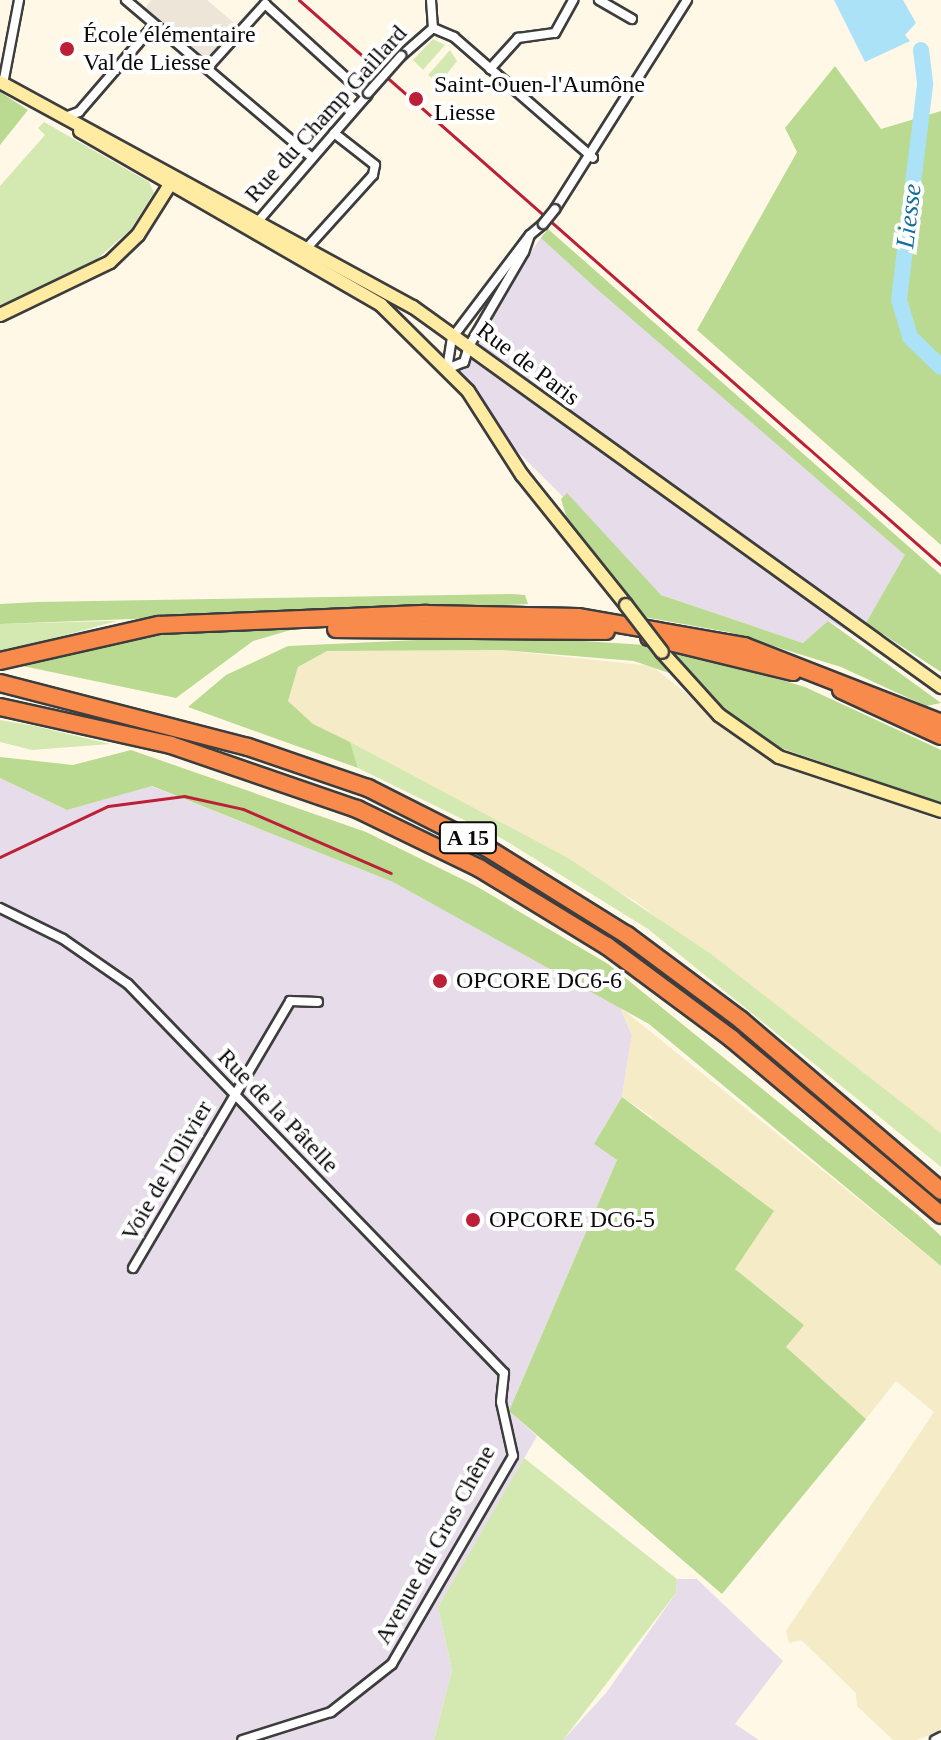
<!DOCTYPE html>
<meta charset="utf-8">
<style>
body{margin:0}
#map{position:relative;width:941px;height:1740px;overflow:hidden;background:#fff8e7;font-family:"Times New Roman",serif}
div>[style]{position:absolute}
.industrial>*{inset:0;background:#e7ddea}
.farmland>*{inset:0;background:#f5ecc7}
.green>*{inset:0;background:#d4e9b1}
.forest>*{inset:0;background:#b9da90}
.plaza>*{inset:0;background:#ede5d8}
.water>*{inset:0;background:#abe2f7}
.river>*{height:16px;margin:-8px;padding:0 8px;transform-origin:8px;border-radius:8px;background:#abe2f7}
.roads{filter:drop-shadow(2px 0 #3d3d3d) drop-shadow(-2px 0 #3d3d3d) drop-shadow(0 2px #3d3d3d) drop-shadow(0 -2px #3d3d3d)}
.street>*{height:8px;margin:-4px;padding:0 4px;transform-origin:4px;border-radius:4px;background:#fff}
.secondary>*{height:12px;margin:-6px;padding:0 6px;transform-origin:6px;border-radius:6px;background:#ffeca2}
.highway>*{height:16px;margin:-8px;padding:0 8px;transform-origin:8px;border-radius:8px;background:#f88a4c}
.rail>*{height:3px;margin:-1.5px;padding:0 1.5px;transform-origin:1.5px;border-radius:1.5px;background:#bc2037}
.bridges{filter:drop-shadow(2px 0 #3d3d3d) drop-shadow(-2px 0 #3d3d3d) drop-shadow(0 2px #3d3d3d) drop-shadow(0 -2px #3d3d3d)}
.street-bridge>*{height:8px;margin:-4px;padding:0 4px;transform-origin:4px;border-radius:4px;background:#fff}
.secondary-bridge>*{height:12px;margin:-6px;padding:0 6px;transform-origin:6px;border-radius:6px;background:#ffeca2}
.dots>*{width:22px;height:22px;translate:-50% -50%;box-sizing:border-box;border:4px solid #fff;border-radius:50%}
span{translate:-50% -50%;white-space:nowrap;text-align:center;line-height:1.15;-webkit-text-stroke:8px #fff;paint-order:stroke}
.shield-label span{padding:2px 6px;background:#fff;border:2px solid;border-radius:6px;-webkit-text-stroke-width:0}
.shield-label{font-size:22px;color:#0a0a0a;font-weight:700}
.poi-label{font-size:24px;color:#0a0a0a}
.left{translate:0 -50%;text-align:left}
.street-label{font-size:24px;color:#0a0a0a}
.water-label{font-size:26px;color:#126e9d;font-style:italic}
</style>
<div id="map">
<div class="industrial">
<i style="clip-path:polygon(544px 233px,906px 555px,858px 637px,829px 621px,803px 643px,661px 595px,444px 378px)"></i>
<i style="clip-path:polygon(0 778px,67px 810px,151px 786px,393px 882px,620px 1007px,632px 1035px,622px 1097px,594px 1144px,617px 1160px,509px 1411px,537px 1436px,438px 1607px,452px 1670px,434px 1740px,0 1740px)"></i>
<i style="clip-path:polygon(677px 1579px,697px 1579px,783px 1661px,735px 1724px,759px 1740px,563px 1740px,606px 1693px,676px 1593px)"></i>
</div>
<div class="farmland">
<i style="clip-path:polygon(502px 650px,652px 666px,769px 759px,941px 821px,941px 1133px,635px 901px,313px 725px,288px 701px,298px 667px,327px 651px)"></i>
<i style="clip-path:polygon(620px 1007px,941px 1266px,941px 1730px,917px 1740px,893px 1740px,857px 1706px,856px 1693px,801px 1640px,789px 1643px,786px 1631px,934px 1412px,896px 1381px,866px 1419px,786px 1347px,803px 1324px,735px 1269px,652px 1117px,622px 1097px,632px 1035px)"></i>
</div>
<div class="green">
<i style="clip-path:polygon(433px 39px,445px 45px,423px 70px,413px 60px)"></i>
<i style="clip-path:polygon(450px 50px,457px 61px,439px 84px,428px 75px)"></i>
<i style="clip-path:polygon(44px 122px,149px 182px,154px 193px,130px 230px,87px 268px,0 305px,0 186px,45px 135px,38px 128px)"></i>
<i style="clip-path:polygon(108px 621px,117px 621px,0 653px,0 624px)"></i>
<i style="clip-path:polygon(0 720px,35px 726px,110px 744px,32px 750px,0 742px)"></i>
<i style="clip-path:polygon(350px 742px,568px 858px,711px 954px,941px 1133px,941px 1167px,648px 929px,501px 838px,358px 768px)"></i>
<i style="clip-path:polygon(524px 1458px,677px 1579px,676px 1593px,563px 1740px,434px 1740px,452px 1670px,438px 1607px)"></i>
</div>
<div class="forest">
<i style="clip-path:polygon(835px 66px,881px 129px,941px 111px,941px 545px,697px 330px,797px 152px,785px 128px)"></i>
<i style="clip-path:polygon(0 92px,28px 110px,0 145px)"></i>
<i style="clip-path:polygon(548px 229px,941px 575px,941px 672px,866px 623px,905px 555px,598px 290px,541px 238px)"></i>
<i style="clip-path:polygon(567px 493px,661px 595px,803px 643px,828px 621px,941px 703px,926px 706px,841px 667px,728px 632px,644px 617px,569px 525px,561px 499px)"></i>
<i style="clip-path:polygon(512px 594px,525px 595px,528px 604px,0 624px,0 604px,37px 602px)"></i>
<i style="clip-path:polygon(301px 627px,253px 641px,176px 698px,13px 664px,139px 636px)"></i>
<i style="clip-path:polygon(505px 636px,646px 645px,669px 673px,634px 661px,502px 650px,327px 651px,298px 667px,288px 701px,313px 724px,350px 742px,358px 768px,188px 707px,226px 675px,288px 646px)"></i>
<i style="clip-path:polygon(669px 647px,805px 687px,941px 750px,941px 803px,769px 744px,714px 702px)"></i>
<i style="clip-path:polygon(131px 750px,366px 832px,476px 886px,608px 964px,918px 1215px,941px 1236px,941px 1266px,649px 1024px,393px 882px,152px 786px,67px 810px,0 778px,0 757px,73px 765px)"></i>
<i style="clip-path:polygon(622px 1097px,774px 1211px,735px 1269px,804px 1325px,786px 1347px,866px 1419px,722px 1594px,509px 1411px,617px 1160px,594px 1144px)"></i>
</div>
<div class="plaza">
<i style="clip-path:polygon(151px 0,207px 0,240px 28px,209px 66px,144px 10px)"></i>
</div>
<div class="water">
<i style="clip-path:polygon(834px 0,903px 0,916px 23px,905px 35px,910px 41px,865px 62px)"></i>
</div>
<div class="river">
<i style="left:921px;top:50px;width:35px;rotate:83deg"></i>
<i style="left:925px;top:85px;width:217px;rotate:96.9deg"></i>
<i style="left:899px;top:300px;width:39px;rotate:73deg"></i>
<i style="left:910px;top:337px;width:43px;rotate:44.1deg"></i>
</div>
<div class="roads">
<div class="street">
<i style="left:126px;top:0;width:244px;rotate:40.3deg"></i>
<i style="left:431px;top:0;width:28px;rotate:86deg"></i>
<i style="left:599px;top:0;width:38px;rotate:30deg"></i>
<i style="left:433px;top:28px;width:23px;rotate:23deg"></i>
<i style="left:454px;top:37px;width:184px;rotate:41deg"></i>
<i style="left:401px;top:56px;width:43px;rotate:-41.2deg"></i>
<i style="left:209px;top:66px;width:84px;rotate:-47.9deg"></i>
<i style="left:265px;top:4px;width:137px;rotate:42.3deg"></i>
<i style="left:490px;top:69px;width:42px;rotate:-47.9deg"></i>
<i style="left:518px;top:38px;width:37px;rotate:-8deg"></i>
<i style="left:555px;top:33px;width:38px;rotate:-61deg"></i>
<i style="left:3px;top:84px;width:86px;rotate:-79.2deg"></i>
<i style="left:65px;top:117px;width:15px;rotate:-20deg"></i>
<i style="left:79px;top:112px;width:115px;rotate:-49.2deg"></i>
<i style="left:555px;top:209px;width:247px;rotate:-57.7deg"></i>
<i style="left:254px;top:226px;width:174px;rotate:-49.2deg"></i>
<i style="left:530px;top:235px;width:18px;rotate:109deg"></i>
<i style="left:524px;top:252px;width:109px;rotate:120.3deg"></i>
<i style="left:469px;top:346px;width:17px;rotate:107deg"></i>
<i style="left:464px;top:362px;width:18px;rotate:158deg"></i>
<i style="left:447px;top:369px;width:31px;rotate:-81deg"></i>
<i style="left:452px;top:338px;width:129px;rotate:-52.9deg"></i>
<i style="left:530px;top:235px;width:17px;rotate:-40deg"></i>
<i style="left:305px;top:250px;width:101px;rotate:-47.8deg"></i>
<i style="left:373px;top:175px;width:10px;rotate:-79deg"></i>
<i style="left:375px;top:165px;width:52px;rotate:-142deg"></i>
<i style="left:0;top:908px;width:70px;rotate:26.2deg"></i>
<i style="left:63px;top:939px;width:79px;rotate:34.7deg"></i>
<i style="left:128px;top:984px;width:541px;rotate:45.97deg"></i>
<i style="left:504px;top:1373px;width:29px;rotate:96deg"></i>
<i style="left:501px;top:1402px;width:55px;rotate:77.5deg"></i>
<i style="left:513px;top:1456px;width:241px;rotate:120.2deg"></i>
<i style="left:392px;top:1664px;width:78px;rotate:141.8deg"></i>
<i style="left:331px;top:1712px;width:93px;rotate:162.5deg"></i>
<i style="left:133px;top:1268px;width:310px;rotate:-59.5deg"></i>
<i style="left:290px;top:1001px;width:28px;rotate:2deg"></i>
<i style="left:935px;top:1740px;width:7px;rotate:-27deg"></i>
</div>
<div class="secondary">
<i style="left:0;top:82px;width:470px;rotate:28.6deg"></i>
<i style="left:413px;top:307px;width:651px;rotate:35.74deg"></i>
<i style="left:80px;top:131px;width:348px;rotate:30deg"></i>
<i style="left:381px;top:305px;width:122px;rotate:44.7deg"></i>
<i style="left:468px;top:391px;width:100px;rotate:57.3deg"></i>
<i style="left:522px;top:475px;width:166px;rotate:51.3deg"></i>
<i style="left:0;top:315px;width:122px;rotate:-25.7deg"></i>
<i style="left:110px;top:262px;width:39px;rotate:-44deg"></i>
<i style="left:138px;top:235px;width:67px;rotate:-57.7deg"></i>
<i style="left:662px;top:652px;width:85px;rotate:47.9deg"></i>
<i style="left:719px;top:715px;width:73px;rotate:35deg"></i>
<i style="left:779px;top:757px;width:171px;rotate:18.4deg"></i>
</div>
<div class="highway">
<i style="left:336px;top:629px;width:270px;rotate:0.4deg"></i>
<i style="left:649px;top:637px;width:148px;rotate:13.7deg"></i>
<i style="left:0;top:661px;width:163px;rotate:-12.8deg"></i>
<i style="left:159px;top:625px;width:268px;rotate:-2.4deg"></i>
<i style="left:427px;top:614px;width:151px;rotate:1.1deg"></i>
<i style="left:578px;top:617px;width:169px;rotate:9.9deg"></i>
<i style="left:744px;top:646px;width:212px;rotate:21.3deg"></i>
<i style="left:0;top:683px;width:256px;rotate:14.5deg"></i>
<i style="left:248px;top:747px;width:127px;rotate:18.9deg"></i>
<i style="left:368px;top:788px;width:133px;rotate:26.8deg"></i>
<i style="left:487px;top:848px;width:165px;rotate:31.9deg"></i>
<i style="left:627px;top:935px;width:142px;rotate:36.7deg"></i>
<i style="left:741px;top:1020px;width:263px;rotate:40.5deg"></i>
<i style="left:841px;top:690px;width:110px;rotate:24.7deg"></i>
<i style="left:0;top:707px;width:175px;rotate:12.5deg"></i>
<i style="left:171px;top:745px;width:197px;rotate:19deg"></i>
<i style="left:357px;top:809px;width:136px;rotate:25.8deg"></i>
<i style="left:479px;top:868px;width:150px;rotate:31.4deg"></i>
<i style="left:607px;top:946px;width:156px;rotate:36.6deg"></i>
<i style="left:732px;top:1039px;width:273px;rotate:40.1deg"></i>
</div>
</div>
<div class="rail">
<i style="left:299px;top:0;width:855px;rotate:41.35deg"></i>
<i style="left:0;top:857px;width:119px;rotate:-25.3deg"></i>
<i style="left:108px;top:806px;width:77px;rotate:-7.5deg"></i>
<i style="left:184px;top:796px;width:60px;rotate:12.4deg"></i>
<i style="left:243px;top:809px;width:161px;rotate:23.4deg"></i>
</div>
<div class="bridges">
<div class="street-bridge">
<i style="left:368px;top:93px;width:50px;rotate:-48.3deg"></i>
<i style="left:543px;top:224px;width:19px;rotate:-51deg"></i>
</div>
<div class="secondary-bridge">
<i style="left:626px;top:605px;width:59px;rotate:52.5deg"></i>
</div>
</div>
<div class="dots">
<i style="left:67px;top:49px;background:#bc2037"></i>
<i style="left:416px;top:99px;background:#bc2037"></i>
<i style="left:440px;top:981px;background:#bc2037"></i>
<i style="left:473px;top:1220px;background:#bc2037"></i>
</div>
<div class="shield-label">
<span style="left:468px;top:838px">A 15</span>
</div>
<div class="poi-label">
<span class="left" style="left:83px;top:49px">École élémentaire<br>Val de Liesse</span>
<span class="left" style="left:434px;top:99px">Saint-Ouen-l'Aumône<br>Liesse</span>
<span class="left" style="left:456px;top:981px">OPCORE DC6-6</span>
<span class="left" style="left:489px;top:1220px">OPCORE DC6-5</span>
</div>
<div class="street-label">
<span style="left:326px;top:114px;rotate:-48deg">Rue du Champ Gaillard</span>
<span style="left:528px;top:364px;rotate:37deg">Rue de Paris</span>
<span style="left:278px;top:1111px;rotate:46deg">Rue de la Pâtelle</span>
<span style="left:167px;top:1171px;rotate:-60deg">Voie de l'Olivier</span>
<span style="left:435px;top:1545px;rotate:-61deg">Avenue du Gros Chêne</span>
</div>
<div class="water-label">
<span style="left:909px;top:216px;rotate:-83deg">Liesse</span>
</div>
</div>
